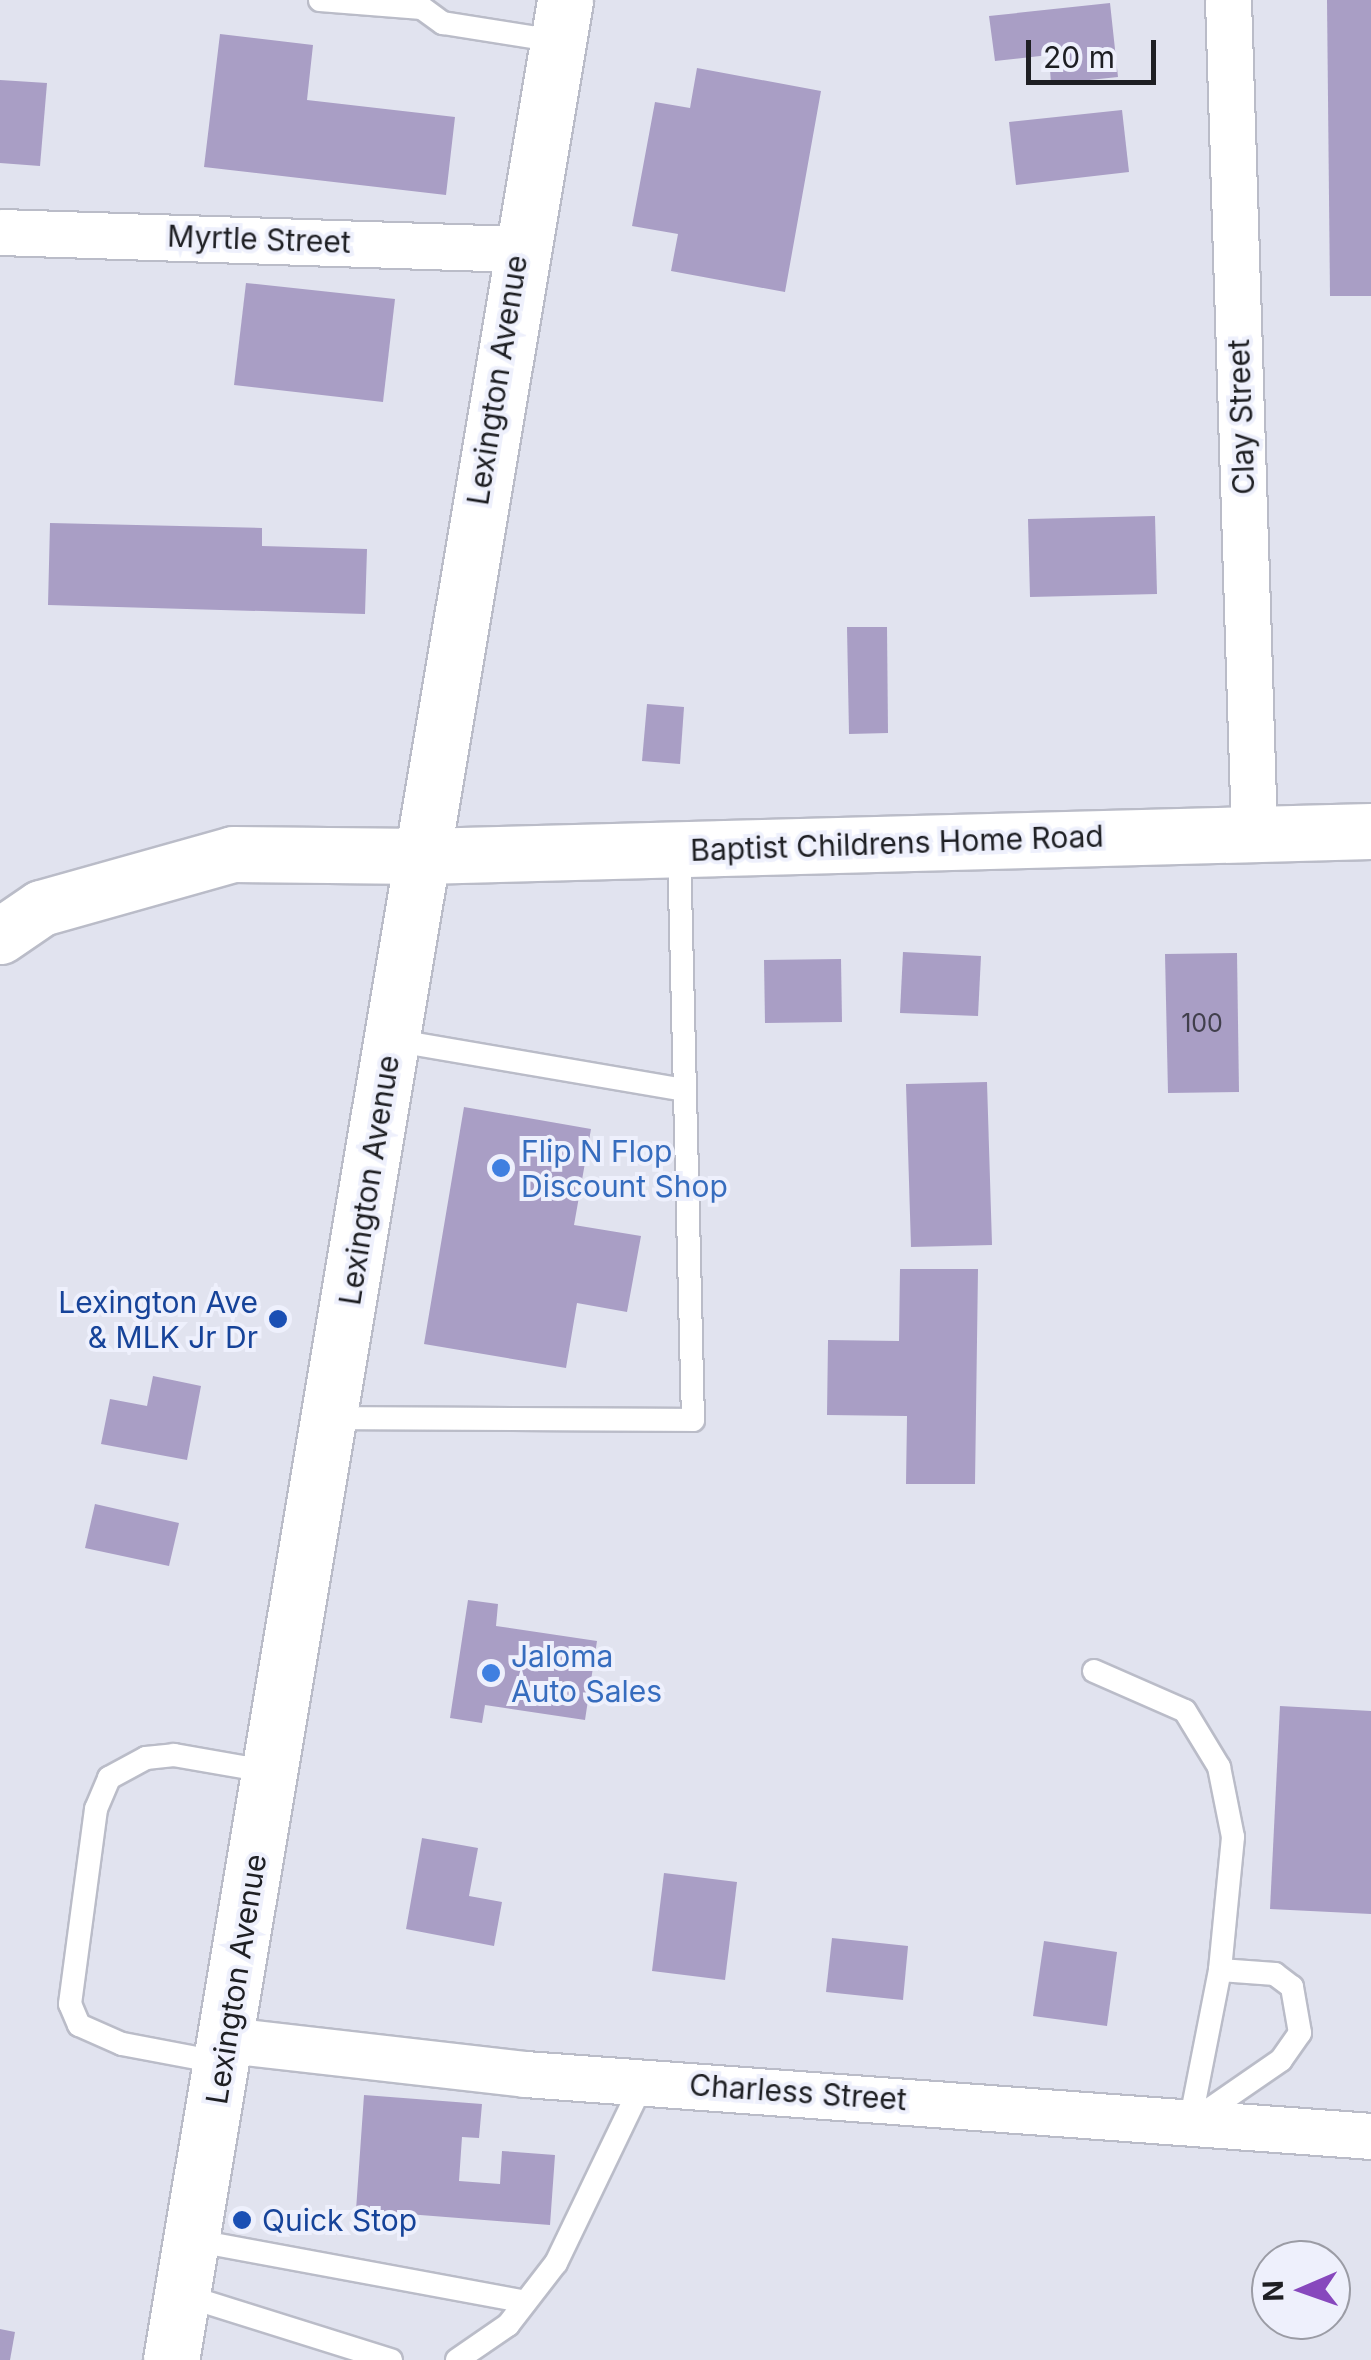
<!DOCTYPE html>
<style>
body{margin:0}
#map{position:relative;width:1371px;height:2360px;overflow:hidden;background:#e1e3ef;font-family:Inter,sans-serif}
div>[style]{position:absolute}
.building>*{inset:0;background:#a99ec5}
.roads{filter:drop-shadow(2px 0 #babcc8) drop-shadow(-2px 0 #babcc8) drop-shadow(0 2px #babcc8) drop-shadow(0 -2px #babcc8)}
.lane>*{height:22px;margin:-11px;padding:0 11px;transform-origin:11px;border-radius:11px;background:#fff}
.street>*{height:45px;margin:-22.5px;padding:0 22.5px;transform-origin:22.5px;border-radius:22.5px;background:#fff}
.secondary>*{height:55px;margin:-27.5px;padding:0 27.5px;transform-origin:27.5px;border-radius:27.5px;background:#fff}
.dots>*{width:28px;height:28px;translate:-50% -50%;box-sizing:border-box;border:5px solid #eef0fc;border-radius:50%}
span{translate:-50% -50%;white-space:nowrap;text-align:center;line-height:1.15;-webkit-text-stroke:8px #eef0fc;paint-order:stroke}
.number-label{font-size:25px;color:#413f4c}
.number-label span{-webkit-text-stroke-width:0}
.street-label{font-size:30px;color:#1e1f23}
.shop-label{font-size:30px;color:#366cbe}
.left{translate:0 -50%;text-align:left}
.transit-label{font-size:30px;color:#164399}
.right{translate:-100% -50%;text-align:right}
.north{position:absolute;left:1251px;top:2240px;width:100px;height:100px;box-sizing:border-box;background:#eef0fc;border:2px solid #9b9ca5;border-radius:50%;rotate:268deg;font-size:28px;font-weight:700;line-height:40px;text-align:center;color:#1e1f23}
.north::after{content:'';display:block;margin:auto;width:35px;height:45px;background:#8748bd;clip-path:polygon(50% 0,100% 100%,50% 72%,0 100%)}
.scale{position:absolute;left:1026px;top:40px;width:130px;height:45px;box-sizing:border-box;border:5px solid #1e1f23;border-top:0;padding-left:12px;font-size:30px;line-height:35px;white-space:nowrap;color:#1e1f23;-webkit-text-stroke:8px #eef0fc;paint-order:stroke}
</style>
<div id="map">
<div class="building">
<i style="clip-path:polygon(1327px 0,1371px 0,1371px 296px,1330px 296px)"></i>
<i style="clip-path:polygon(1110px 3px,1118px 77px,1051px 84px,1049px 55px,995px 61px,989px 16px)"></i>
<i style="clip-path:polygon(220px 34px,313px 45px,307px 100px,455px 117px,446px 195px,204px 167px)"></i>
<i style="clip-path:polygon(697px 68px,821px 91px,785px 292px,671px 271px,678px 234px,632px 226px,655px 102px,690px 108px)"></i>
<i style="clip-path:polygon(0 80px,47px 83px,40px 166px,0 163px)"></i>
<i style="clip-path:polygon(1122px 110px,1129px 172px,1016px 185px,1009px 122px)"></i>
<i style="clip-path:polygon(246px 283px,395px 299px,383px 402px,234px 385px)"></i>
<i style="clip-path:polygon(1155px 516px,1157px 594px,1030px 597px,1028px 519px)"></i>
<i style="clip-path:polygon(50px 523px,262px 528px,262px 546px,367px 549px,365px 614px,48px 605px)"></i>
<i style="clip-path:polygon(847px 627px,887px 627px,888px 733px,849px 734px)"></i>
<i style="clip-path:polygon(647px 704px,684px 707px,680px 764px,642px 761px)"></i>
<i style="clip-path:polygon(903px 952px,981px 956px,978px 1016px,900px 1013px)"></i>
<i style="clip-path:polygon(1237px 953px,1239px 1092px,1168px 1093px,1165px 954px)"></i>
<i style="clip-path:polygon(841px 959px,842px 1022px,765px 1023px,764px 960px)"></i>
<i style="clip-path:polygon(987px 1082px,992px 1245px,911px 1247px,906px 1084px)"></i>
<i style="clip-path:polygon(464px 1107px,591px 1129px,574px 1225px,641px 1236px,627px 1312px,577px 1303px,566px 1368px,424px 1344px)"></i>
<i style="clip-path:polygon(900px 1269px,978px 1269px,975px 1484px,906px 1484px,907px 1416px,827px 1415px,828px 1340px,899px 1341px)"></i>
<i style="clip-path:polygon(153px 1376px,201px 1386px,187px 1460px,101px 1444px,110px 1399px,147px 1406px)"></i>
<i style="clip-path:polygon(95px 1504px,179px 1523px,169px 1566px,85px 1548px)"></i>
<i style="clip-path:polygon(468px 1600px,498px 1604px,496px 1626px,597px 1641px,585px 1720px,485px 1705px,482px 1723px,450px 1718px)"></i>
<i style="clip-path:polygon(1280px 1706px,1371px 1711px,1371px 1914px,1270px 1909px)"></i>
<i style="clip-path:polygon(422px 1838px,478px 1848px,469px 1896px,502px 1902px,494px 1946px,406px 1929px)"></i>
<i style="clip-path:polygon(664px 1873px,737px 1882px,725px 1980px,652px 1971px)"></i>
<i style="clip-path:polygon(832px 1938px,908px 1946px,903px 2000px,826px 1992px)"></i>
<i style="clip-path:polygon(1044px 1941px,1117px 1952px,1107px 2026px,1033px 2016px)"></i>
<i style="clip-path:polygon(364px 2095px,482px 2104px,479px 2138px,462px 2137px,459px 2181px,500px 2184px,502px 2151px,555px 2155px,550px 2225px,356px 2210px)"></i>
<i style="clip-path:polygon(0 2329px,15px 2332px,10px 2360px,0 2360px)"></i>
</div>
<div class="roads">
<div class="lane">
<i style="left:320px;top:0;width:102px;rotate:4.5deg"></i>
<i style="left:422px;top:8px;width:26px;rotate:36deg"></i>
<i style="left:443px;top:23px;width:115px;rotate:9deg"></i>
<i style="left:392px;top:1040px;width:296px;rotate:9.7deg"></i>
<i style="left:330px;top:1418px;width:363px;rotate:0.3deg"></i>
<i style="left:693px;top:1420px;width:571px;rotate:-91.4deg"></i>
<i style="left:1094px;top:1671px;width:99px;rotate:23.7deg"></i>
<i style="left:1185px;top:1711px;width:66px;rotate:58.7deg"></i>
<i style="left:1219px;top:1767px;width:71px;rotate:78.7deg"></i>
<i style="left:1233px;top:1837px;width:134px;rotate:95.6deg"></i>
<i style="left:1220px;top:1970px;width:156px;rotate:101.1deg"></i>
<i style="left:223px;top:2063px;width:103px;rotate:-169.3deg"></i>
<i style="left:122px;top:2044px;width:47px;rotate:-156.2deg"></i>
<i style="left:79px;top:2025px;width:23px;rotate:-113deg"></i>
<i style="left:70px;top:2004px;width:197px;rotate:-82.4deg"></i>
<i style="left:96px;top:1809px;width:34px;rotate:-67deg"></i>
<i style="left:109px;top:1778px;width:42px;rotate:-28.4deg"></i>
<i style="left:146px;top:1758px;width:28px;rotate:-6deg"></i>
<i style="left:174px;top:1755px;width:98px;rotate:9.9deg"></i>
<i style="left:1197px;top:2118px;width:102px;rotate:-34.6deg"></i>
<i style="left:1281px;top:2060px;width:33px;rotate:-55deg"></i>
<i style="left:1300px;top:2033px;width:47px;rotate:-99.9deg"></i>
<i style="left:1292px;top:1987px;width:21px;rotate:-143deg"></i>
<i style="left:1275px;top:1974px;width:55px;rotate:-175.8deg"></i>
<i style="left:192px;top:2240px;width:339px;rotate:10.5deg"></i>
<i style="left:183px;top:2295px;width:218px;rotate:17.4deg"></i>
<i style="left:457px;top:2360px;width:62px;rotate:-34.5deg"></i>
<i style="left:508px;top:2325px;width:78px;rotate:-52.3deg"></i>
<i style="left:556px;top:2263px;width:201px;rotate:-64.3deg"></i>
</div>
<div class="street">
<i style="left:1228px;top:0;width:833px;rotate:88.21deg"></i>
<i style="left:0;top:232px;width:518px;rotate:1.88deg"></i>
<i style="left:227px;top:2040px;width:300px;rotate:6.5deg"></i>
<i style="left:525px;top:2074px;width:848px;rotate:4.19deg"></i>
</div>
<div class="secondary">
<i style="left:0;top:936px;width:50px;rotate:-34.3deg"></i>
<i style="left:41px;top:908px;width:199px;rotate:-15.7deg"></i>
<i style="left:233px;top:854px;width:190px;rotate:0.6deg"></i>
<i style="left:423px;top:856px;width:948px;rotate:-1.51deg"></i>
<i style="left:171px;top:2360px;width:2393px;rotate:-80.52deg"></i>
</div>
</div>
<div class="dots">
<i style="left:501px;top:1168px;background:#3f7fe0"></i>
<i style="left:278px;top:1319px;background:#1a4fb4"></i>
<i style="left:491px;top:1673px;background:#3f7fe0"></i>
<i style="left:242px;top:2220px;background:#1a4fb4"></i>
</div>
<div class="number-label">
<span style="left:1202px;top:1023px">100</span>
</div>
<div class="street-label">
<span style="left:259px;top:239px;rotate:2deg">Myrtle Street</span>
<span style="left:497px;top:380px;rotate:-81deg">Lexington Avenue</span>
<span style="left:1241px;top:417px;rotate:-92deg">Clay Street</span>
<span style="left:897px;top:843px;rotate:-2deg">Baptist Childrens Home Road</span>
<span style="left:369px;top:1180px;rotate:-81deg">Lexington Avenue</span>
<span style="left:236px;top:1979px;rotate:-81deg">Lexington Avenue</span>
<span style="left:798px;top:2092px;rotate:4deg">Charless Street</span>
</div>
<div class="shop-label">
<span class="left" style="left:521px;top:1168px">Flip N Flop<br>Discount Shop</span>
<span class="left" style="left:511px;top:1673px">Jaloma<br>Auto Sales</span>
</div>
<div class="transit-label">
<span class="right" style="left:258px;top:1319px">Lexington Ave<br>&amp; MLK Jr Dr</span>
<span class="left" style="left:262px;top:2220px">Quick Stop</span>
</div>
<div class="north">N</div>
<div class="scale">20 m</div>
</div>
